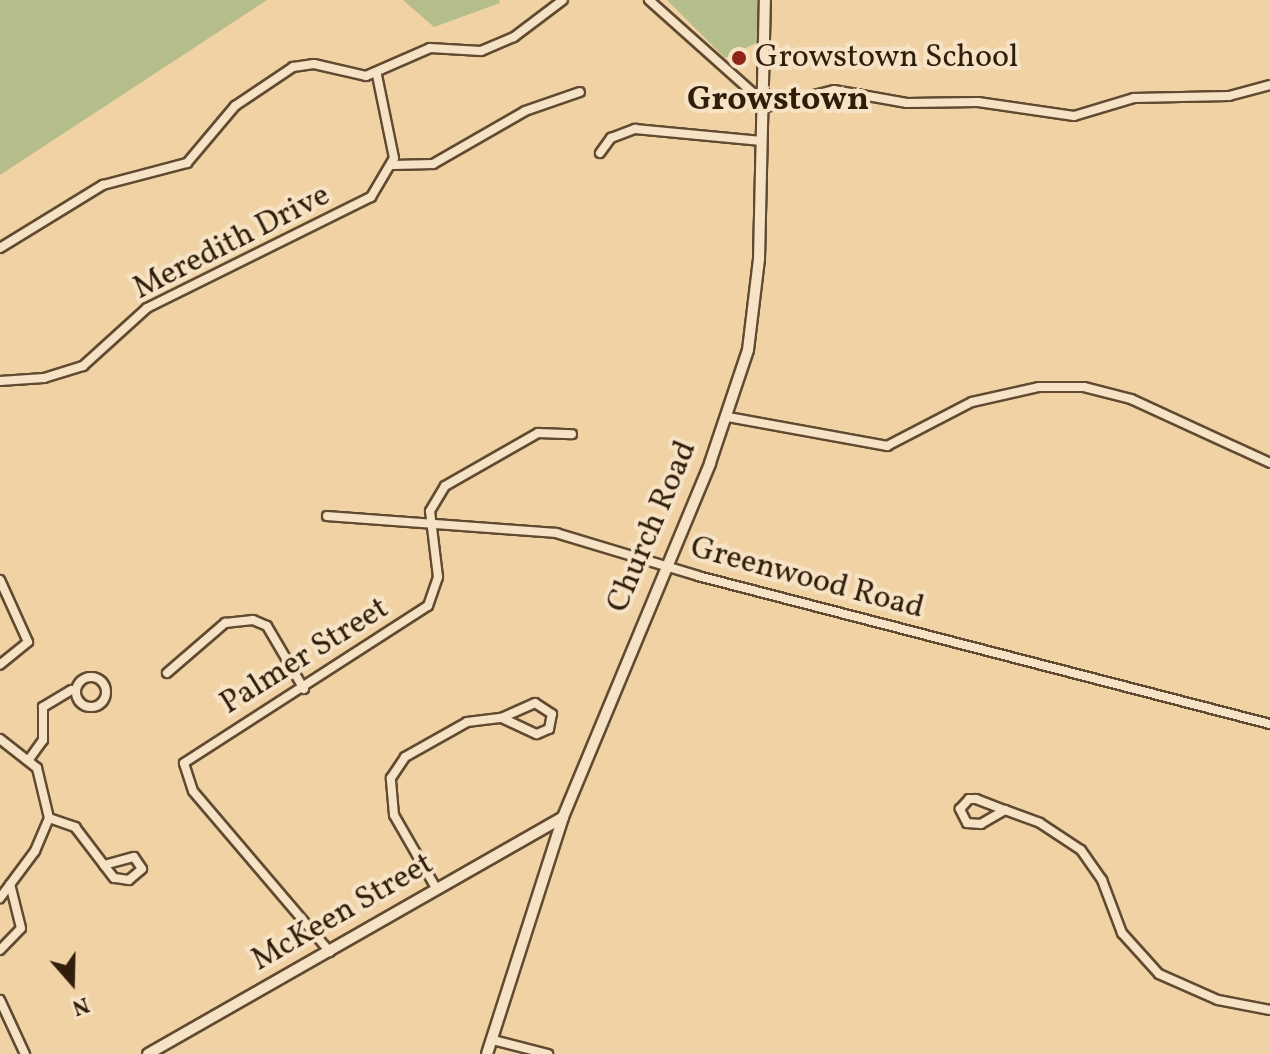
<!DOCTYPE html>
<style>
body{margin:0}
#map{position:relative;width:1270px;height:1054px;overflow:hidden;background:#f1d2a4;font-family:Vollkorn,serif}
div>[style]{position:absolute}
.green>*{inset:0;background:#b5bd8a}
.roads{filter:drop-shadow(2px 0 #604b31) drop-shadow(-2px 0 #604b31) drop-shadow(0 2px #604b31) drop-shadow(0 -2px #604b31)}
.minor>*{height:8px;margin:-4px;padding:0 4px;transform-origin:4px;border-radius:4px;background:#f6e2c4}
.minor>.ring{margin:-4px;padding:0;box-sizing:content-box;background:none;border:8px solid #f6e2c4;border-radius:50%}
.tertiary>*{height:10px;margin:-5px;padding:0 5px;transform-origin:5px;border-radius:5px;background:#f6e2c4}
.dots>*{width:22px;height:22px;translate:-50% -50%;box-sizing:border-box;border:4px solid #f6e2c4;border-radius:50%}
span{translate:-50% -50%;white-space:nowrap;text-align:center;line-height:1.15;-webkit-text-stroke:8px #f6e2c4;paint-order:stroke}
.poi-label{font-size:32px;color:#301e0b}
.left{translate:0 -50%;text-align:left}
.street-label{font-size:32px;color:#301e0b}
.neighbourhood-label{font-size:34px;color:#301e0b;font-weight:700}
.north{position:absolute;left:32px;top:942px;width:80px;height:80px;-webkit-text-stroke:6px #f6e2c4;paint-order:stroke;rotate:160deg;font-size:22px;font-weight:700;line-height:32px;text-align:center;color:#301e0b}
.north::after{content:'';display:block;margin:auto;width:28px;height:36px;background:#301e0b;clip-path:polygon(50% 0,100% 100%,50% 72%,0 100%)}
</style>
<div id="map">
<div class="green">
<i style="clip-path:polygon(0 0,267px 0,0 175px)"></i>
<i style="clip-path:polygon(403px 0,499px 0,500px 3px,434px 27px)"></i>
<i style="clip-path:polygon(667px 0,758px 0,758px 42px,725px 58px)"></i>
</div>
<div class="roads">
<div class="minor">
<i style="left:649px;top:0;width:152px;rotate:41.8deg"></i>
<i style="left:762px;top:108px;width:74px;rotate:-14deg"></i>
<i style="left:834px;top:90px;width:74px;rotate:10.1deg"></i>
<i style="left:907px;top:103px;width:71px;rotate:-0.8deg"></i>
<i style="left:978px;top:102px;width:97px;rotate:8.3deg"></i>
<i style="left:1074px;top:116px;width:63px;rotate:-16.7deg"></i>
<i style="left:1134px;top:98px;width:95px;rotate:-1.2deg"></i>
<i style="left:1229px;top:96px;width:42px;rotate:-15deg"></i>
<i style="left:600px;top:153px;width:19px;rotate:-54deg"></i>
<i style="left:611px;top:138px;width:26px;rotate:-21deg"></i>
<i style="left:635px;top:129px;width:127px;rotate:5.4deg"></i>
<i style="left:393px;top:165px;width:40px;rotate:-1.4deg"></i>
<i style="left:433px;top:164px;width:106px;rotate:-29.9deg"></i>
<i style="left:525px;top:111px;width:58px;rotate:-19.1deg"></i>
<i style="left:0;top:248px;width:121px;rotate:-31.5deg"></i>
<i style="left:103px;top:185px;width:87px;rotate:-14.7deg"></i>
<i style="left:187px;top:163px;width:75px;rotate:-49.9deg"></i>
<i style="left:235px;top:106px;width:70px;rotate:-33.9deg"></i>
<i style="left:293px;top:67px;width:21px;rotate:-8deg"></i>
<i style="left:314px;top:64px;width:53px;rotate:13deg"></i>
<i style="left:366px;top:76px;width:70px;rotate:-23.6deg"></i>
<i style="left:430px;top:48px;width:51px;rotate:3.4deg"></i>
<i style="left:481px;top:51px;width:36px;rotate:-23deg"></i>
<i style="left:514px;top:37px;width:61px;rotate:-37.1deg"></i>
<i style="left:0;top:381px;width:44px;rotate:-3.9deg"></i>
<i style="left:44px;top:378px;width:41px;rotate:-17.1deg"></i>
<i style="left:83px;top:366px;width:86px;rotate:-42.2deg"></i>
<i style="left:147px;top:308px;width:250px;rotate:-26.4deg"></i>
<i style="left:371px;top:197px;width:45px;rotate:-59.5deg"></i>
<i style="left:394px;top:158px;width:85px;rotate:-101.6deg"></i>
<i style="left:728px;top:417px;width:162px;rotate:10.3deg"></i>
<i style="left:887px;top:446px;width:96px;rotate:-27.4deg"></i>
<i style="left:972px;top:402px;width:69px;rotate:-12.6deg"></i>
<i style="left:1039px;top:387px;width:45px"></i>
<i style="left:1084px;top:387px;width:49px;rotate:14.3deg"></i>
<i style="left:1131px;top:399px;width:153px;rotate:24.7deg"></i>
<i style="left:327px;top:516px;width:230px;rotate:4.2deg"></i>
<i style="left:556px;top:533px;width:148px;rotate:16.8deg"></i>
<i style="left:698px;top:576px;width:591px;rotate:14.51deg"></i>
<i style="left:0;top:580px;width:68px;rotate:65.7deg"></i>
<i style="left:28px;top:642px;width:36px;rotate:141deg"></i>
<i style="left:167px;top:673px;width:77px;rotate:-40.8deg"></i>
<i style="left:225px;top:623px;width:28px;rotate:-6deg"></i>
<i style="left:253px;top:620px;width:15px;rotate:23deg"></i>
<i style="left:267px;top:626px;width:73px;rotate:59.6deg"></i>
<i class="ring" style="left:76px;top:677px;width:22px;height:22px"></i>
<i style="left:0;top:739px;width:47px;rotate:38.1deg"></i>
<i style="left:37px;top:768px;width:51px;rotate:76.5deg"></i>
<i style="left:49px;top:818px;width:36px;rotate:113deg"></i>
<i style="left:35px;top:851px;width:59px;rotate:126.7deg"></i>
<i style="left:30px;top:758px;width:22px;rotate:-54deg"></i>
<i style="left:43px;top:740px;width:33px;rotate:-90deg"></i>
<i style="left:43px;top:707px;width:33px;rotate:-31deg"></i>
<i style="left:969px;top:799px;width:7px"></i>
<i style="left:976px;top:799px;width:31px;rotate:21deg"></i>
<i style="left:1005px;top:810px;width:28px;rotate:150deg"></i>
<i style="left:981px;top:824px;width:14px;rotate:-176deg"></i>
<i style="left:967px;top:823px;width:16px;rotate:-117deg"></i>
<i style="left:960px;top:809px;width:13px;rotate:-48deg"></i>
<i style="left:1005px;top:810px;width:37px;rotate:20deg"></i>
<i style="left:1040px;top:823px;width:49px;rotate:33.4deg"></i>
<i style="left:1081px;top:850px;width:37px;rotate:55deg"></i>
<i style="left:1102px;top:880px;width:57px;rotate:69.3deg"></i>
<i style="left:1122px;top:933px;width:55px;rotate:47.9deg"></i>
<i style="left:1159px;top:974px;width:64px;rotate:23.8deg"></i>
<i style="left:1218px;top:1000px;width:53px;rotate:10.9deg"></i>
<i style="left:49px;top:818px;width:28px;rotate:19deg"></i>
<i style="left:75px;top:827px;width:48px;rotate:52.7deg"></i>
<i style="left:134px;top:857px;width:14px;rotate:56deg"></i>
<i style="left:142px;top:869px;width:17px;rotate:140deg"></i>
<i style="left:129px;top:880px;width:15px;rotate:-172deg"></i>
<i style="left:114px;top:878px;width:16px;rotate:-128deg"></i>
<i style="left:104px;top:865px;width:31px;rotate:-15deg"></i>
<i style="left:436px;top:888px;width:84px;rotate:-119.9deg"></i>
<i style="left:394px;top:815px;width:37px;rotate:-95deg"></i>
<i style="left:391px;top:778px;width:25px;rotate:-56deg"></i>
<i style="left:405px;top:757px;width:71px;rotate:-29.4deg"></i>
<i style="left:467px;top:722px;width:35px;rotate:-7deg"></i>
<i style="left:502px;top:718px;width:38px;rotate:25deg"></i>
<i style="left:537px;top:734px;width:13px;rotate:-23deg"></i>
<i style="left:549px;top:729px;width:15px;rotate:-79deg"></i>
<i style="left:552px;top:714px;width:20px;rotate:-147deg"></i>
<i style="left:535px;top:703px;width:36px;rotate:156deg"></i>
<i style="left:0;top:950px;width:30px;rotate:-46deg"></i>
<i style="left:21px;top:928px;width:45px;rotate:-104deg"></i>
<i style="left:330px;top:952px;width:211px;rotate:-130.4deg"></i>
<i style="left:193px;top:791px;width:29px;rotate:-108deg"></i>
<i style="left:184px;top:763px;width:290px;rotate:-32.8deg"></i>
<i style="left:428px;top:606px;width:31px;rotate:-71deg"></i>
<i style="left:438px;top:577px;width:66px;rotate:-96.9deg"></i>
<i style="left:430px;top:511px;width:29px;rotate:-59deg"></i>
<i style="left:445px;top:486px;width:107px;rotate:-29.7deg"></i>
<i style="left:538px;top:433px;width:34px;rotate:2deg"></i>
<i style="left:0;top:1000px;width:60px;rotate:65.2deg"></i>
<i style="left:493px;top:1040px;width:57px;rotate:14.3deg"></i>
</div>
<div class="tertiary">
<i style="left:148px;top:1054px;width:478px;rotate:-29.7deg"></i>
<i style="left:487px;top:1054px;width:249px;rotate:-72.2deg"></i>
<i style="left:563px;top:817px;width:383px;rotate:-67.4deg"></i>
<i style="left:710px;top:463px;width:119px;rotate:-71.4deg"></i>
<i style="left:748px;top:350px;width:92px;rotate:-83.1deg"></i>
<i style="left:759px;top:259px;width:259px;rotate:-88.7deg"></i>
</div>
</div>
<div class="dots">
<i style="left:739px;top:58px;background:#8f2418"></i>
</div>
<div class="poi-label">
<span class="left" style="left:755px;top:58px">Growstown School</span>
</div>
<div class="street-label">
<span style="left:232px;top:243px;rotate:-27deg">Meredith Drive</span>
<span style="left:653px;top:527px;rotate:-67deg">Church Road</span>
<span style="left:807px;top:579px;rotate:15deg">Greenwood Road</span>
<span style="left:305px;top:657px;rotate:-32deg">Palmer Street</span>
<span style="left:343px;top:913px;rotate:-30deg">McKeen Street</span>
</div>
<div class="neighbourhood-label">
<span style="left:778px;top:101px">Growstown</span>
</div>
<div class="north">N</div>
</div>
